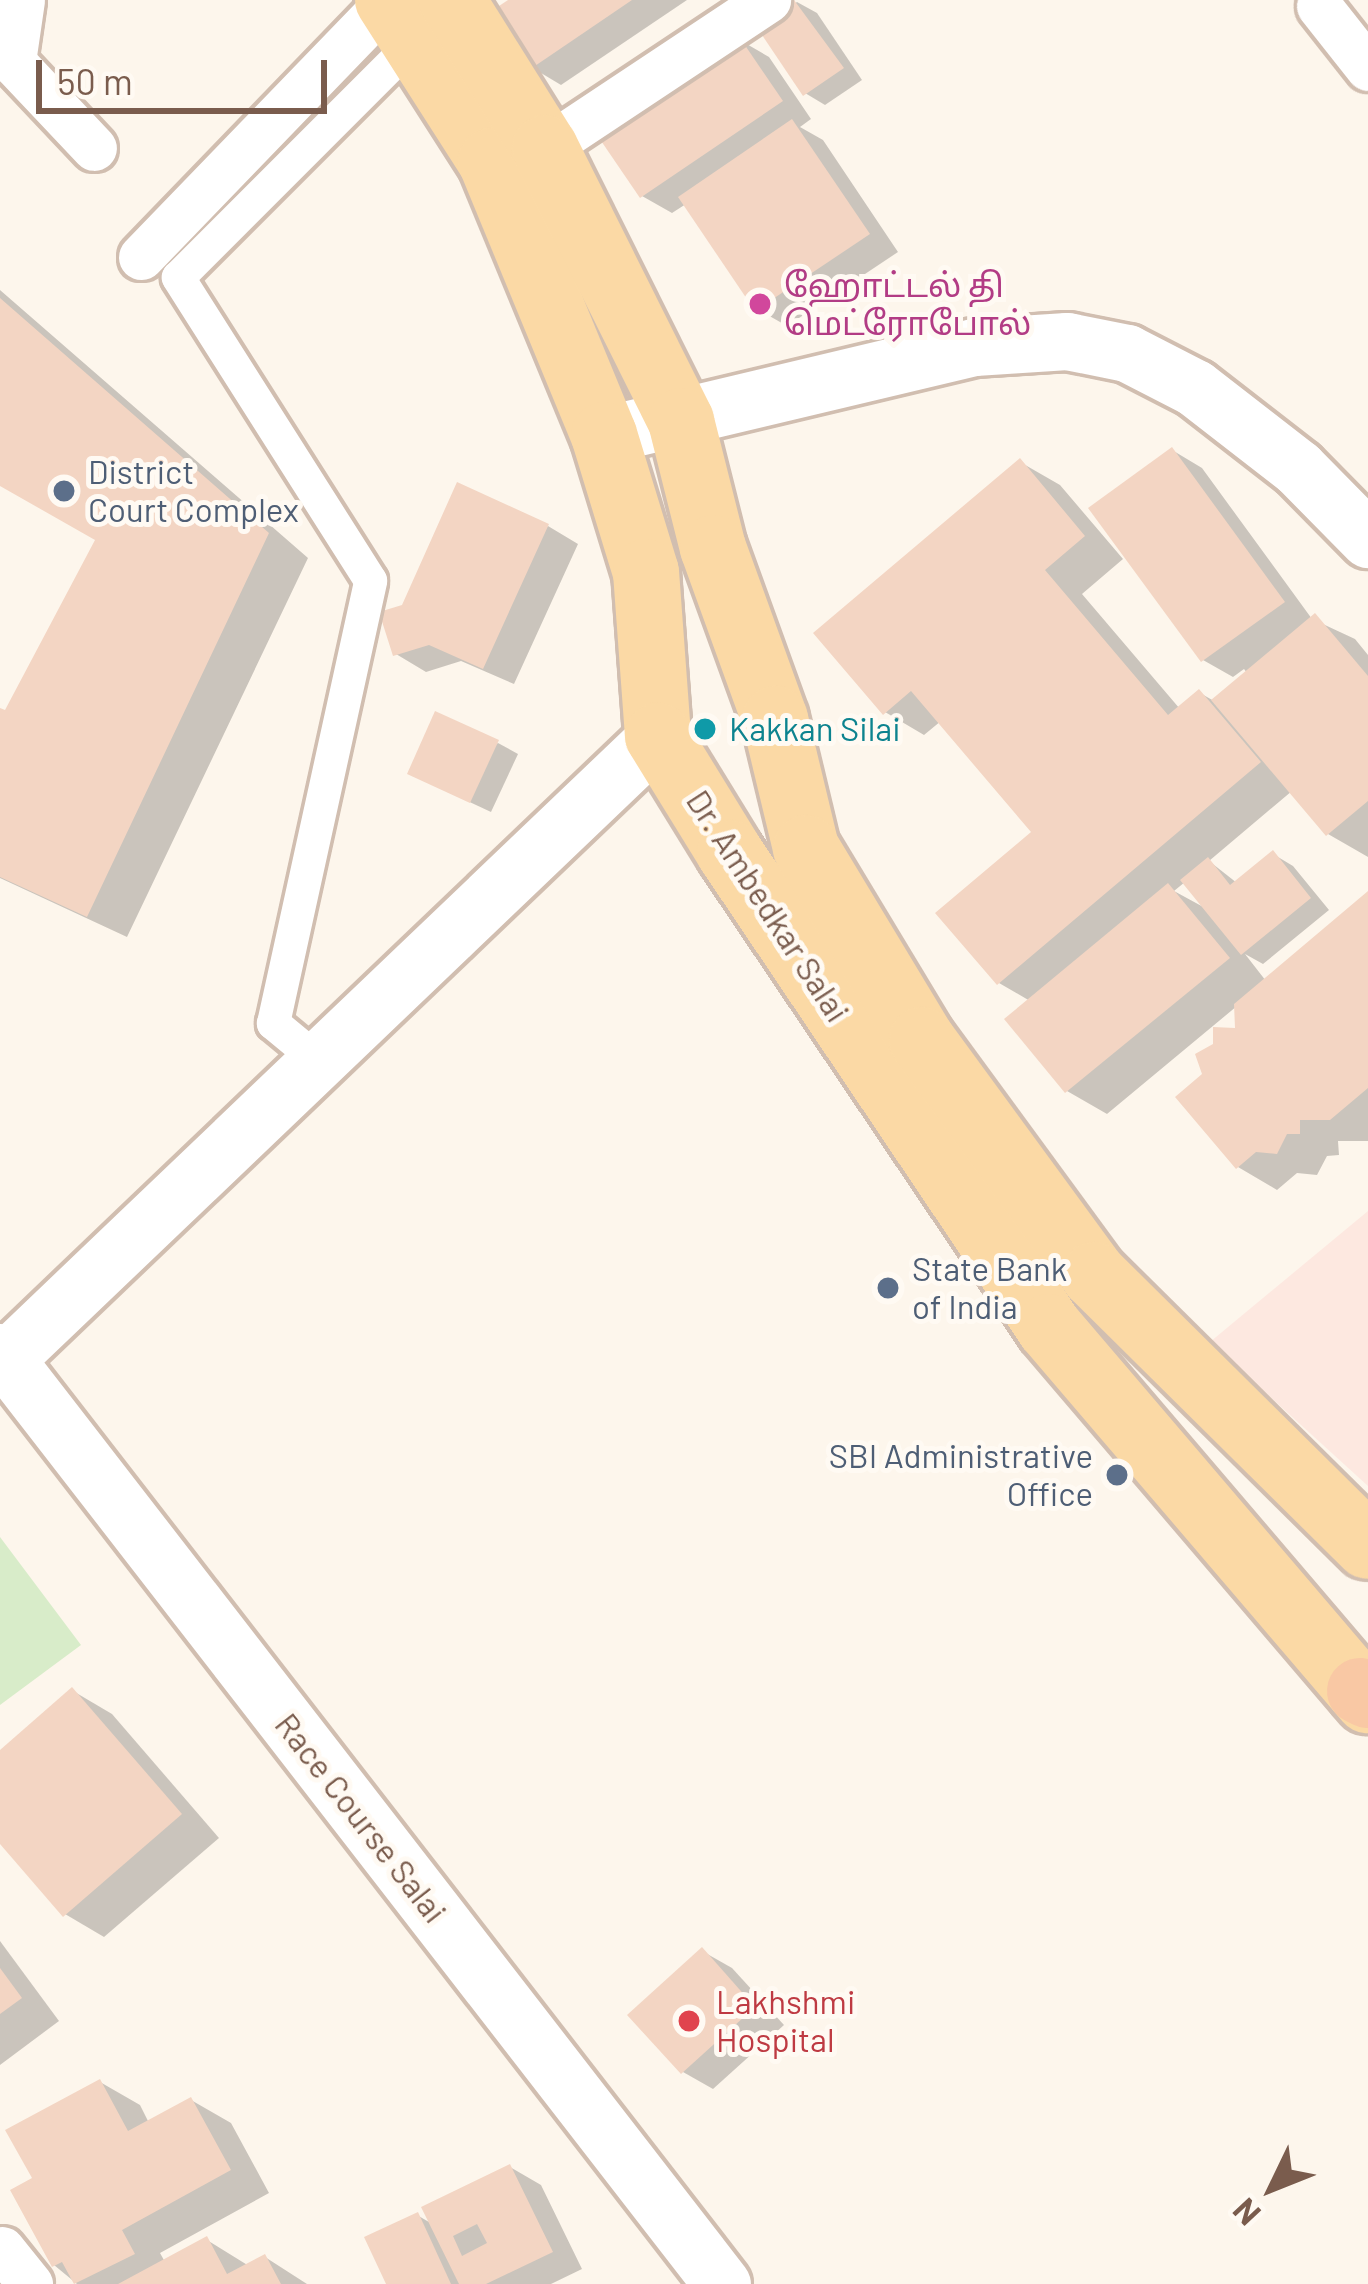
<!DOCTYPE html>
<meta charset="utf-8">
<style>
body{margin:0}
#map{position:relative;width:1368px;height:2284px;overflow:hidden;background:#fdf6ec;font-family:Barlow,"Noto Sans Tamil",sans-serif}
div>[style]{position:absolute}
.commercial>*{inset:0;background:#fde8e0}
.green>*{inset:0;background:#d8ecc9}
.shadow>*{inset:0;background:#0003}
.building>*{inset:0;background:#f3d5c3}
.roads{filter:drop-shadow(3px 0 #d1beb0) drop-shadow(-3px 0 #d1beb0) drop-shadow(0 3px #d1beb0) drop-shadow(0 -3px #d1beb0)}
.pedestrian>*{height:33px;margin:-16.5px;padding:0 16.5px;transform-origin:16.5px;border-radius:16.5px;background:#fff}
.minor>*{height:45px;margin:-22.5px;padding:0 22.5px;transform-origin:22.5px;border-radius:22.5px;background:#fff}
.tertiary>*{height:57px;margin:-28.5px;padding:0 28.5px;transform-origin:28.5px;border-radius:28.5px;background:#fff}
.primary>*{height:66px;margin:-33px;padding:0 33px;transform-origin:33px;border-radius:33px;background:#fbd9a5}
.trunk>*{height:66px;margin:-33px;padding:0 33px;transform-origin:33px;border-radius:33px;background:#f9c8a4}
.dots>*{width:33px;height:33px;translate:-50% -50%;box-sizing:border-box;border:6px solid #fffaf3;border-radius:50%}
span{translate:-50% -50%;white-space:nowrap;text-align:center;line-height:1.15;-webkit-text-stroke:10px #fffaf3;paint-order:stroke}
.hotel-label{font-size:33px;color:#b23c85}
.left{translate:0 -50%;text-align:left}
.service-label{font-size:33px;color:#4e5e75}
.right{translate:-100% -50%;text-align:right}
.culture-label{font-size:33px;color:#0d838f}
.street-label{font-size:33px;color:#7a5c4d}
.health-label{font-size:33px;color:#be3a42}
.north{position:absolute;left:1212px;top:2128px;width:120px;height:120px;-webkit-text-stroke:9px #fffaf3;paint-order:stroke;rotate:227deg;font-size:33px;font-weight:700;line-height:48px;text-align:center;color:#7a5c4d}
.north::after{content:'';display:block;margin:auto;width:42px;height:54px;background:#7a5c4d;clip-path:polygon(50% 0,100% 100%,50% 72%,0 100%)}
.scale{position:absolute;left:36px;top:60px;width:291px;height:54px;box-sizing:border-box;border:6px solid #7a5c4d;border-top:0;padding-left:15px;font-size:36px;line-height:42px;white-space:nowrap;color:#7a5c4d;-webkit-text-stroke:9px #fffaf3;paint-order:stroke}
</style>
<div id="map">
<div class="commercial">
<i style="clip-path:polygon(1368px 1211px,1368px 1486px,1210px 1342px)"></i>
</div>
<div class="green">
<i style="clip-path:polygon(0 1537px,81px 1645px,0 1705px)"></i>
</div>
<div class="shadow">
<i style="clip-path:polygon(514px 0,687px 0,561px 85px,531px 67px)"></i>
<i style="clip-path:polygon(797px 2px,817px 13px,862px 80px,825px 105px,805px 93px,760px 27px)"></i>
<i style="clip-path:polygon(738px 39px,769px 57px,811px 119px,800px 127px,823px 140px,898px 252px,787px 326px,757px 309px,686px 204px,672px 213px,642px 196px)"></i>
<i style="clip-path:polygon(0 290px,308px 558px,127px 937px,0 878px,0 711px,6px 714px,99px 539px,0 482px)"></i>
<i style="clip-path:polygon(evenodd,1172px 450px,1202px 468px,1312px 619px,1355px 639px,1368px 655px,1368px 857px,1328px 834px,1292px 791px,1209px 861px,1237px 883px,1273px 854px,1293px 866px,1329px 910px,1263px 964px,1245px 954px,1266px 981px,1368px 895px,1368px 1141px,1338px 1141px,1339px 1155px,1327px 1156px,1317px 1175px,1297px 1173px,1277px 1190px,1238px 1167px,1205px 1075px,1238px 1031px,1237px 1006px,1107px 1114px,1067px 1091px,1030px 1001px,999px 983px,1035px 832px,941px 721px,924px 735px,885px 712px,1020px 462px,1060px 485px,1123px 559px,1082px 594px,1180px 709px,1200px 693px,1214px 701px,1247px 673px,1244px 669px,1233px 677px,1203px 660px,1172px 450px,1185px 882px,1207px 909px,1174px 891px,1185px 882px)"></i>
<i style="clip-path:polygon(548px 526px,578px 544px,514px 684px,461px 661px,426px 672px,396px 654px,404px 607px)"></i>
<i style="clip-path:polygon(498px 743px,518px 754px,491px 812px,431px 784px)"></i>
<i style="clip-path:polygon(73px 1691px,112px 1714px,219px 1838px,104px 1937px,65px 1914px,0 1839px,0 1754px)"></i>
<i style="clip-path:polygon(0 1941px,59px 2021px,0 2065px)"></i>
<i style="clip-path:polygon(702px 1951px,732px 1968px,784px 2025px,713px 2089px,683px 2072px)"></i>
<i style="clip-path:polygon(100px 2082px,140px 2105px,149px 2123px,191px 2100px,231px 2123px,269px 2193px,160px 2253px,165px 2262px,207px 2240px,249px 2266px,265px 2257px,307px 2284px,77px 2284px,54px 2265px,36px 2180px)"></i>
<i style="clip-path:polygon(510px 2167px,541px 2185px,582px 2269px,551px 2284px,389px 2284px,417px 2215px,434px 2225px)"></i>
</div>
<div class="building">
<i style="clip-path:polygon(508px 0,632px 0,529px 70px,490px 12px)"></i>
<i style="clip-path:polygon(794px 0,844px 68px,803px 96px,756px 26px)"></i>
<i style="clip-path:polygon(738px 35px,783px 101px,640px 198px,595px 132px)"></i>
<i style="clip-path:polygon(792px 119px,870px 234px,755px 311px,678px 197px)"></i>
<i style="clip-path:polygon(0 298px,269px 533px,87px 917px,0 877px,0 708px,5px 710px,95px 540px,0 486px)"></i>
<i style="clip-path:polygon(1172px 447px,1285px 602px,1201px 662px,1088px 508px)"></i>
<i style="clip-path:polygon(1020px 458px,1085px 536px,1045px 570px,1168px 715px,1199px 689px,1261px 762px,997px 985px,935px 913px,1031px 832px,911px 691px,883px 715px,813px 633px)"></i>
<i style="clip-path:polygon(457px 482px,549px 524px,483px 669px,429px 645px,393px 656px,379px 612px,402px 605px)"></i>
<i style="clip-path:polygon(1315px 613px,1368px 676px,1368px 801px,1326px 836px,1211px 700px)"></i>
<i style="clip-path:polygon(435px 711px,499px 740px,470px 803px,407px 774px)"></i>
<i style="clip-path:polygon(1273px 850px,1311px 898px,1241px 955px,1180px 880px,1208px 857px,1230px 885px)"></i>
<i style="clip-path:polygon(1168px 883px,1230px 958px,1065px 1093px,1004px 1019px)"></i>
<i style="clip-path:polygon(1368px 891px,1368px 1088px,1330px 1120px,1300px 1120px,1300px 1134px,1287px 1134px,1277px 1154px,1256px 1152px,1236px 1169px,1175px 1097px,1202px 1074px,1195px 1054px,1213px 1044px,1213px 1027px,1235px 1028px,1234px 1004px)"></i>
<i style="clip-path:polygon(72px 1687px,182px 1814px,63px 1917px,0 1844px,0 1750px)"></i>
<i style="clip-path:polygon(702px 1947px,755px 2007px,681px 2074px,627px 2015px)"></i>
<i style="clip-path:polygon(0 1968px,22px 1998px,0 2014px)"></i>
<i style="clip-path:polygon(100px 2079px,128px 2131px,191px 2097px,231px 2170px,122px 2230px,135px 2254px,74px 2284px,62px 2262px,52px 2267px,10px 2190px,32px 2178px,5px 2130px)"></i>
<i style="clip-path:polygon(evenodd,510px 2164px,553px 2252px,486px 2284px,459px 2284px,421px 2207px,510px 2164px,477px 2224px,487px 2243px,462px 2256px,453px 2236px,477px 2224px)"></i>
<i style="clip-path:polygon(418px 2212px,451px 2284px,386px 2284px,364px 2237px)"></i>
<i style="clip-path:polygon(207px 2236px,227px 2274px,265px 2254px,281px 2284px,118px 2284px)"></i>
</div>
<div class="roads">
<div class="pedestrian">
<i style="left:319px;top:1061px;width:60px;rotate:-140.4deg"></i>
<i style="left:273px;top:1023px;width:453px;rotate:-77.6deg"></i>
<i style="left:370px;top:580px;width:359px;rotate:-122.4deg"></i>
<i style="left:178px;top:277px;width:332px;rotate:-45deg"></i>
</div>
<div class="minor">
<i style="left:22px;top:0;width:63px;rotate:98.3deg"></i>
<i style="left:13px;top:62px;width:118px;rotate:46.7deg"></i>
<i style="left:1319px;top:6px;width:79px;rotate:51.7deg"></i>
<i style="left:517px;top:155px;width:29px;rotate:-14deg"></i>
<i style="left:545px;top:148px;width:268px;rotate:-33.6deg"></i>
<i style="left:141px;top:257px;width:356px;rotate:-46deg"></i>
<i style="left:2px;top:2249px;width:45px;rotate:51.3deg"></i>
</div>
<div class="tertiary">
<i style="left:604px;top:435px;width:380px;rotate:-13.4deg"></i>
<i style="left:974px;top:347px;width:93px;rotate:-3.7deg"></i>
<i style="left:1067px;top:341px;width:61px;rotate:11.3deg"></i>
<i style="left:1127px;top:353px;width:76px;rotate:27.2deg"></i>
<i style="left:1195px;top:388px;width:130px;rotate:37.8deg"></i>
<i style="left:1298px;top:468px;width:100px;rotate:45.4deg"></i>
<i style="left:0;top:1352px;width:1179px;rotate:52.24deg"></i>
<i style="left:6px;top:1359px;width:902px;rotate:-43.7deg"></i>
</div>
<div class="primary">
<i style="left:388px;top:0;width:191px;rotate:57.4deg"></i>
<i style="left:491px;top:161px;width:296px;rotate:67.6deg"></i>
<i style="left:604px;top:435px;width:143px;rotate:73deg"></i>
<i style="left:646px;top:572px;width:164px;rotate:85.8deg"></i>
<i style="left:658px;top:736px;width:137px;rotate:58.4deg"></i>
<i style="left:730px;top:853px;width:571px;rotate:56.06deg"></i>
<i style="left:1049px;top:1327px;width:491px;rotate:49.5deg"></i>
<i style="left:452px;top:0;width:175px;rotate:57.9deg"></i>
<i style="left:545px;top:148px;width:305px;rotate:63.5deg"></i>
<i style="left:681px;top:421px;width:131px;rotate:75.9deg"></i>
<i style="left:713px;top:548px;width:182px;rotate:70.1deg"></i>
<i style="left:775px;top:719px;width:133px;rotate:76.5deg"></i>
<i style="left:806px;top:848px;width:224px;rotate:58.9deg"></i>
<i style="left:922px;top:1040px;width:291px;rotate:53.8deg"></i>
<i style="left:1094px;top:1275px;width:385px;rotate:44.7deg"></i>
</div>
<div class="trunk">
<i style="left:1360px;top:1691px;width:9px;rotate:27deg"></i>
</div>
</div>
<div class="dots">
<i style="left:760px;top:304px;background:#d1479c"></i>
<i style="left:64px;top:491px;background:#5c6f8a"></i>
<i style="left:705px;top:729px;background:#0f9aa8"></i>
<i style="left:888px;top:1288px;background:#5c6f8a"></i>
<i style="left:1117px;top:1475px;background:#5c6f8a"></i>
<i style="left:689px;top:2021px;background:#e0444e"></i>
</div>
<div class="hotel-label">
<span class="left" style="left:784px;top:304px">ஹோட்டல் தி<br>மெட்ரோபோல்</span>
</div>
<div class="service-label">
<span class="left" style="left:88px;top:491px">District<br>Court Complex</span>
<span class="left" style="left:912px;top:1288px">State Bank<br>of India</span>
<span class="right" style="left:1093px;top:1475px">SBI Administrative<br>Office</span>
</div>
<div class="culture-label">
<span class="left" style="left:729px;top:729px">Kakkan Silai</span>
</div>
<div class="street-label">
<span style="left:768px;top:906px;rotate:57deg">Dr. Ambedkar Salai</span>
<span style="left:361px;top:1818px;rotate:52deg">Race Course Salai</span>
</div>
<div class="health-label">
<span class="left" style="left:716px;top:2021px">Lakhshmi<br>Hospital</span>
</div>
<div class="north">N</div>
<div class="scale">50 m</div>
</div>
